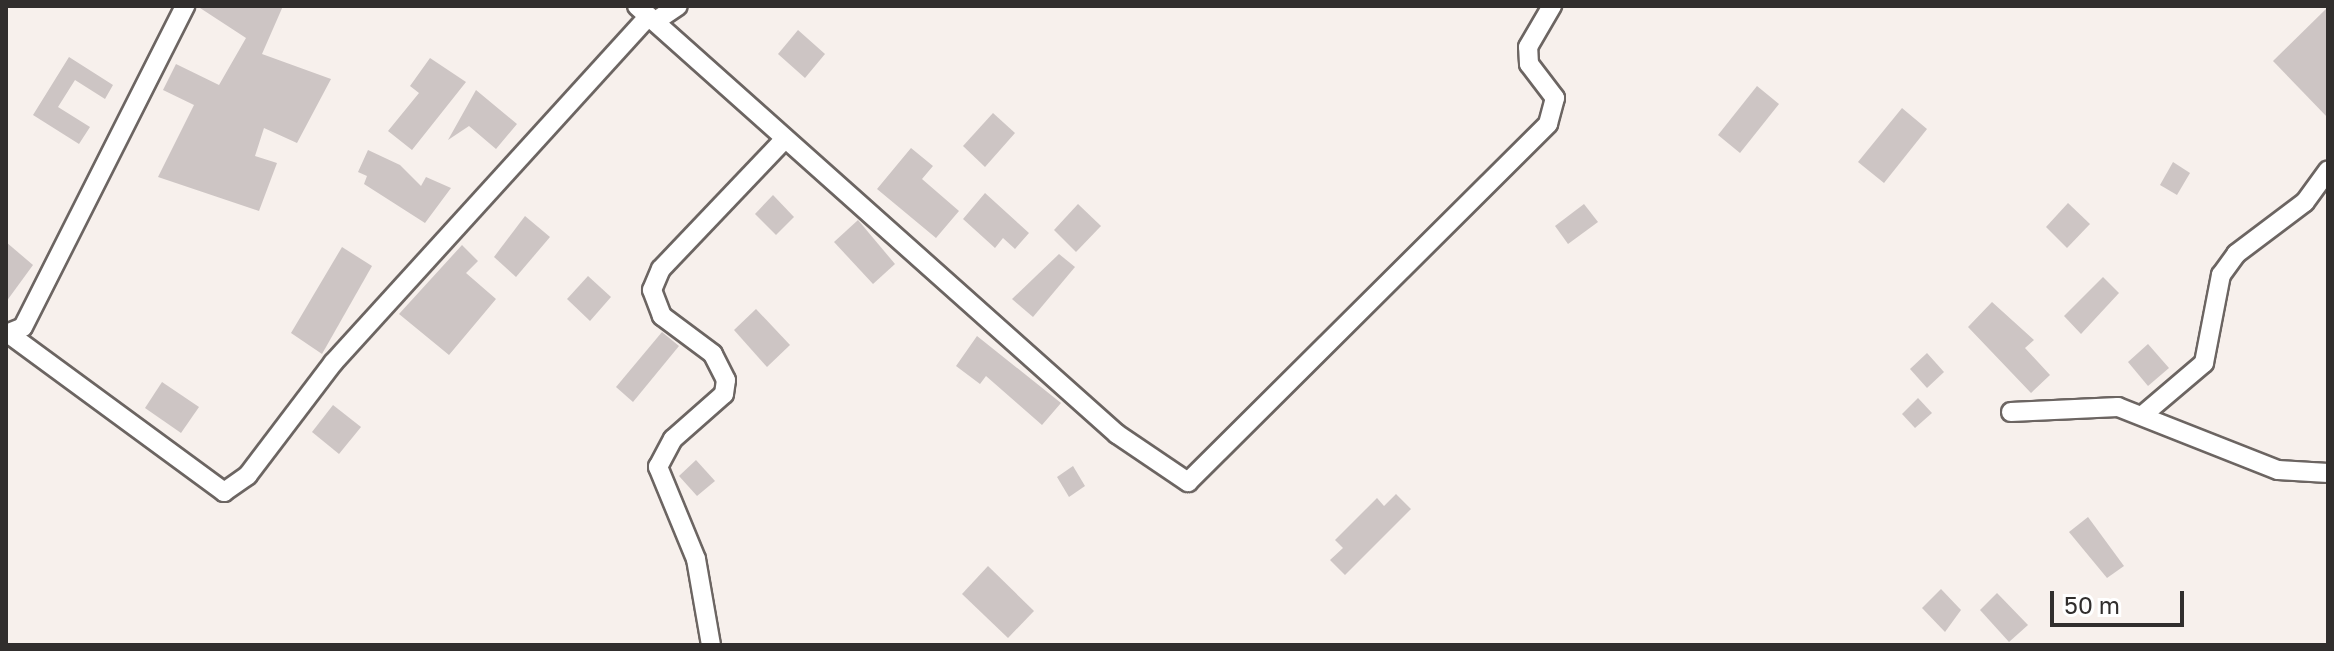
<!DOCTYPE html>
<style>
body{margin:0}
#map{position:relative;width:2334px;height:651px;overflow:hidden;background:#f7f0ec;font-family:"Golos Text",sans-serif}
div>[style]{position:absolute}
.building>*{inset:0;background:#cdc5c4}
.roads{filter:drop-shadow(2px 0 #6c6562) drop-shadow(-2px 0 #6c6562) drop-shadow(0 2px #6c6562) drop-shadow(0 -2px #6c6562)}
.minor>*{height:18px;margin:-9px;padding:0 9px;transform-origin:9px;border-radius:9px;background:#fff}
span{translate:-50% -50%;white-space:nowrap;text-align:center;line-height:1.15;-webkit-text-stroke:7px #fff;paint-order:stroke}
.frame{position:absolute;inset:0;border:8px solid #312e2d;pointer-events:none}
.scale{position:absolute;left:2050px;top:591px;width:134px;height:36px;box-sizing:border-box;border:4px solid #312e2d;border-top:0;padding-left:10px;font-size:24px;line-height:28px;white-space:nowrap;color:#312e2d;-webkit-text-stroke:6px #fff;paint-order:stroke}
</style>
<div id="map">
<div class="building">
<i style="clip-path:polygon(197px 6px,283px 6px,262px 54px,331px 79px,297px 143px,264px 128px,255px 156px,277px 163px,259px 211px,158px 177px,194px 105px,163px 90px,176px 64px,219px 85px,246px 38px)"></i>
<i style="clip-path:polygon(2328px 7px,2328px 118px,2273px 61px)"></i>
<i style="clip-path:polygon(798px 30px,825px 54px,805px 78px,778px 54px)"></i>
<i style="clip-path:polygon(69px 57px,113px 85px,105px 99px,75px 80px,58px 107px,90px 127px,79px 144px,33px 115px)"></i>
<i style="clip-path:polygon(430px 58px,466px 82px,412px 150px,388px 131px,419px 93px,410px 86px)"></i>
<i style="clip-path:polygon(1757px 86px,1779px 104px,1740px 153px,1718px 135px)"></i>
<i style="clip-path:polygon(476px 90px,517px 124px,496px 149px,469px 126px,448px 140px)"></i>
<i style="clip-path:polygon(1902px 108px,1927px 129px,1884px 183px,1858px 162px)"></i>
<i style="clip-path:polygon(993px 113px,1015px 133px,985px 167px,963px 146px)"></i>
<i style="clip-path:polygon(911px 148px,933px 166px,922px 179px,959px 211px,936px 238px,877px 189px)"></i>
<i style="clip-path:polygon(368px 150px,400px 165px,421px 186px,426px 177px,451px 188px,425px 223px,364px 184px,367px 176px,358px 172px)"></i>
<i style="clip-path:polygon(2173px 162px,2190px 173px,2177px 195px,2160px 185px)"></i>
<i style="clip-path:polygon(985px 193px,1029px 233px,1015px 249px,1003px 238px,995px 248px,963px 219px)"></i>
<i style="clip-path:polygon(773px 195px,794px 217px,776px 235px,755px 214px)"></i>
<i style="clip-path:polygon(2068px 203px,2090px 224px,2067px 248px,2046px 227px)"></i>
<i style="clip-path:polygon(1078px 204px,1101px 226px,1076px 252px,1054px 230px)"></i>
<i style="clip-path:polygon(1584px 204px,1598px 222px,1568px 244px,1555px 226px)"></i>
<i style="clip-path:polygon(525px 216px,550px 237px,516px 277px,494px 257px)"></i>
<i style="clip-path:polygon(858px 220px,895px 264px,873px 284px,834px 242px)"></i>
<i style="clip-path:polygon(6px 242px,33px 265px,6px 302px)"></i>
<i style="clip-path:polygon(462px 245px,478px 261px,466px 273px,496px 299px,449px 355px,399px 314px)"></i>
<i style="clip-path:polygon(342px 247px,372px 266px,322px 354px,291px 333px)"></i>
<i style="clip-path:polygon(1059px 254px,1075px 267px,1033px 317px,1012px 299px)"></i>
<i style="clip-path:polygon(588px 276px,611px 297px,590px 321px,567px 299px)"></i>
<i style="clip-path:polygon(2103px 277px,2119px 293px,2081px 334px,2064px 316px)"></i>
<i style="clip-path:polygon(1992px 302px,2034px 340px,2025px 348px,2050px 375px,2031px 393px,1968px 327px)"></i>
<i style="clip-path:polygon(756px 309px,790px 345px,767px 367px,734px 330px)"></i>
<i style="clip-path:polygon(662px 332px,679px 346px,633px 402px,616px 387px)"></i>
<i style="clip-path:polygon(977px 336px,1061px 403px,1042px 425px,986px 376px,980px 384px,956px 366px)"></i>
<i style="clip-path:polygon(2148px 344px,2169px 368px,2148px 386px,2128px 362px)"></i>
<i style="clip-path:polygon(1927px 353px,1944px 372px,1927px 388px,1910px 369px)"></i>
<i style="clip-path:polygon(162px 382px,199px 407px,181px 433px,145px 408px)"></i>
<i style="clip-path:polygon(1918px 398px,1932px 413px,1915px 428px,1902px 414px)"></i>
<i style="clip-path:polygon(333px 405px,361px 427px,339px 454px,312px 432px)"></i>
<i style="clip-path:polygon(696px 460px,715px 481px,697px 496px,679px 476px)"></i>
<i style="clip-path:polygon(1073px 466px,1085px 486px,1069px 497px,1057px 477px)"></i>
<i style="clip-path:polygon(1396px 494px,1411px 509px,1345px 575px,1330px 560px,1343px 548px,1335px 540px,1377px 498px,1384px 506px)"></i>
<i style="clip-path:polygon(2088px 517px,2124px 566px,2107px 578px,2069px 532px)"></i>
<i style="clip-path:polygon(988px 566px,1034px 611px,1008px 638px,962px 594px)"></i>
<i style="clip-path:polygon(1941px 589px,1961px 610px,1945px 632px,1922px 608px)"></i>
<i style="clip-path:polygon(1997px 593px,2028px 625px,2009px 642px,1980px 610px)"></i>
</div>
<div class="roads">
<div class="minor">
<i style="left:637px;top:6px;width:643px;rotate:41.72deg"></i>
<i style="left:1117px;top:434px;width:86px;rotate:34.1deg"></i>
<i style="left:1188px;top:482px;width:508px;rotate:-44.84deg"></i>
<i style="left:1548px;top:124px;width:27px;rotate:-75deg"></i>
<i style="left:1555px;top:98px;width:43px;rotate:-127.4deg"></i>
<i style="left:1529px;top:64px;width:17px;rotate:-93deg"></i>
<i style="left:1528px;top:47px;width:48px;rotate:-59.7deg"></i>
<i style="left:657px;top:20px;width:25px;rotate:-34deg"></i>
<i style="left:6px;top:334px;width:18px;rotate:-22deg"></i>
<i style="left:23px;top:327px;width:360px;rotate:-63.2deg"></i>
<i style="left:9px;top:334px;width:267px;rotate:36.3deg"></i>
<i style="left:224px;top:492px;width:29px;rotate:-35deg"></i>
<i style="left:248px;top:475px;width:141px;rotate:-52.8deg"></i>
<i style="left:333px;top:363px;width:469px;rotate:-47.7deg"></i>
<i style="left:2011px;top:412px;width:107px;rotate:-2.7deg"></i>
<i style="left:2118px;top:407px;width:172px;rotate:21.5deg"></i>
<i style="left:2278px;top:470px;width:50px;rotate:3.4deg"></i>
<i style="left:2144px;top:414px;width:79px;rotate:-40.4deg"></i>
<i style="left:2204px;top:363px;width:90px;rotate:-79.1deg"></i>
<i style="left:2221px;top:275px;width:26px;rotate:-54deg"></i>
<i style="left:2236px;top:254px;width:86px;rotate:-37deg"></i>
<i style="left:2305px;top:202px;width:39px;rotate:-54deg"></i>
<i style="left:711px;top:645px;width:87px;rotate:-99.9deg"></i>
<i style="left:696px;top:559px;width:100px;rotate:-112.4deg"></i>
<i style="left:658px;top:467px;width:32px;rotate:-62deg"></i>
<i style="left:673px;top:439px;width:68px;rotate:-41.4deg"></i>
<i style="left:724px;top:394px;width:14px;rotate:-82deg"></i>
<i style="left:726px;top:380px;width:29px;rotate:-117deg"></i>
<i style="left:713px;top:354px;width:64px;rotate:-143.3deg"></i>
<i style="left:662px;top:316px;width:28px;rotate:-111deg"></i>
<i style="left:652px;top:290px;width:23px;rotate:-67deg"></i>
<i style="left:661px;top:269px;width:177px;rotate:-46.4deg"></i>
</div>
</div>
<div class="frame"></div>
<div class="scale">50 m</div>
</div>
